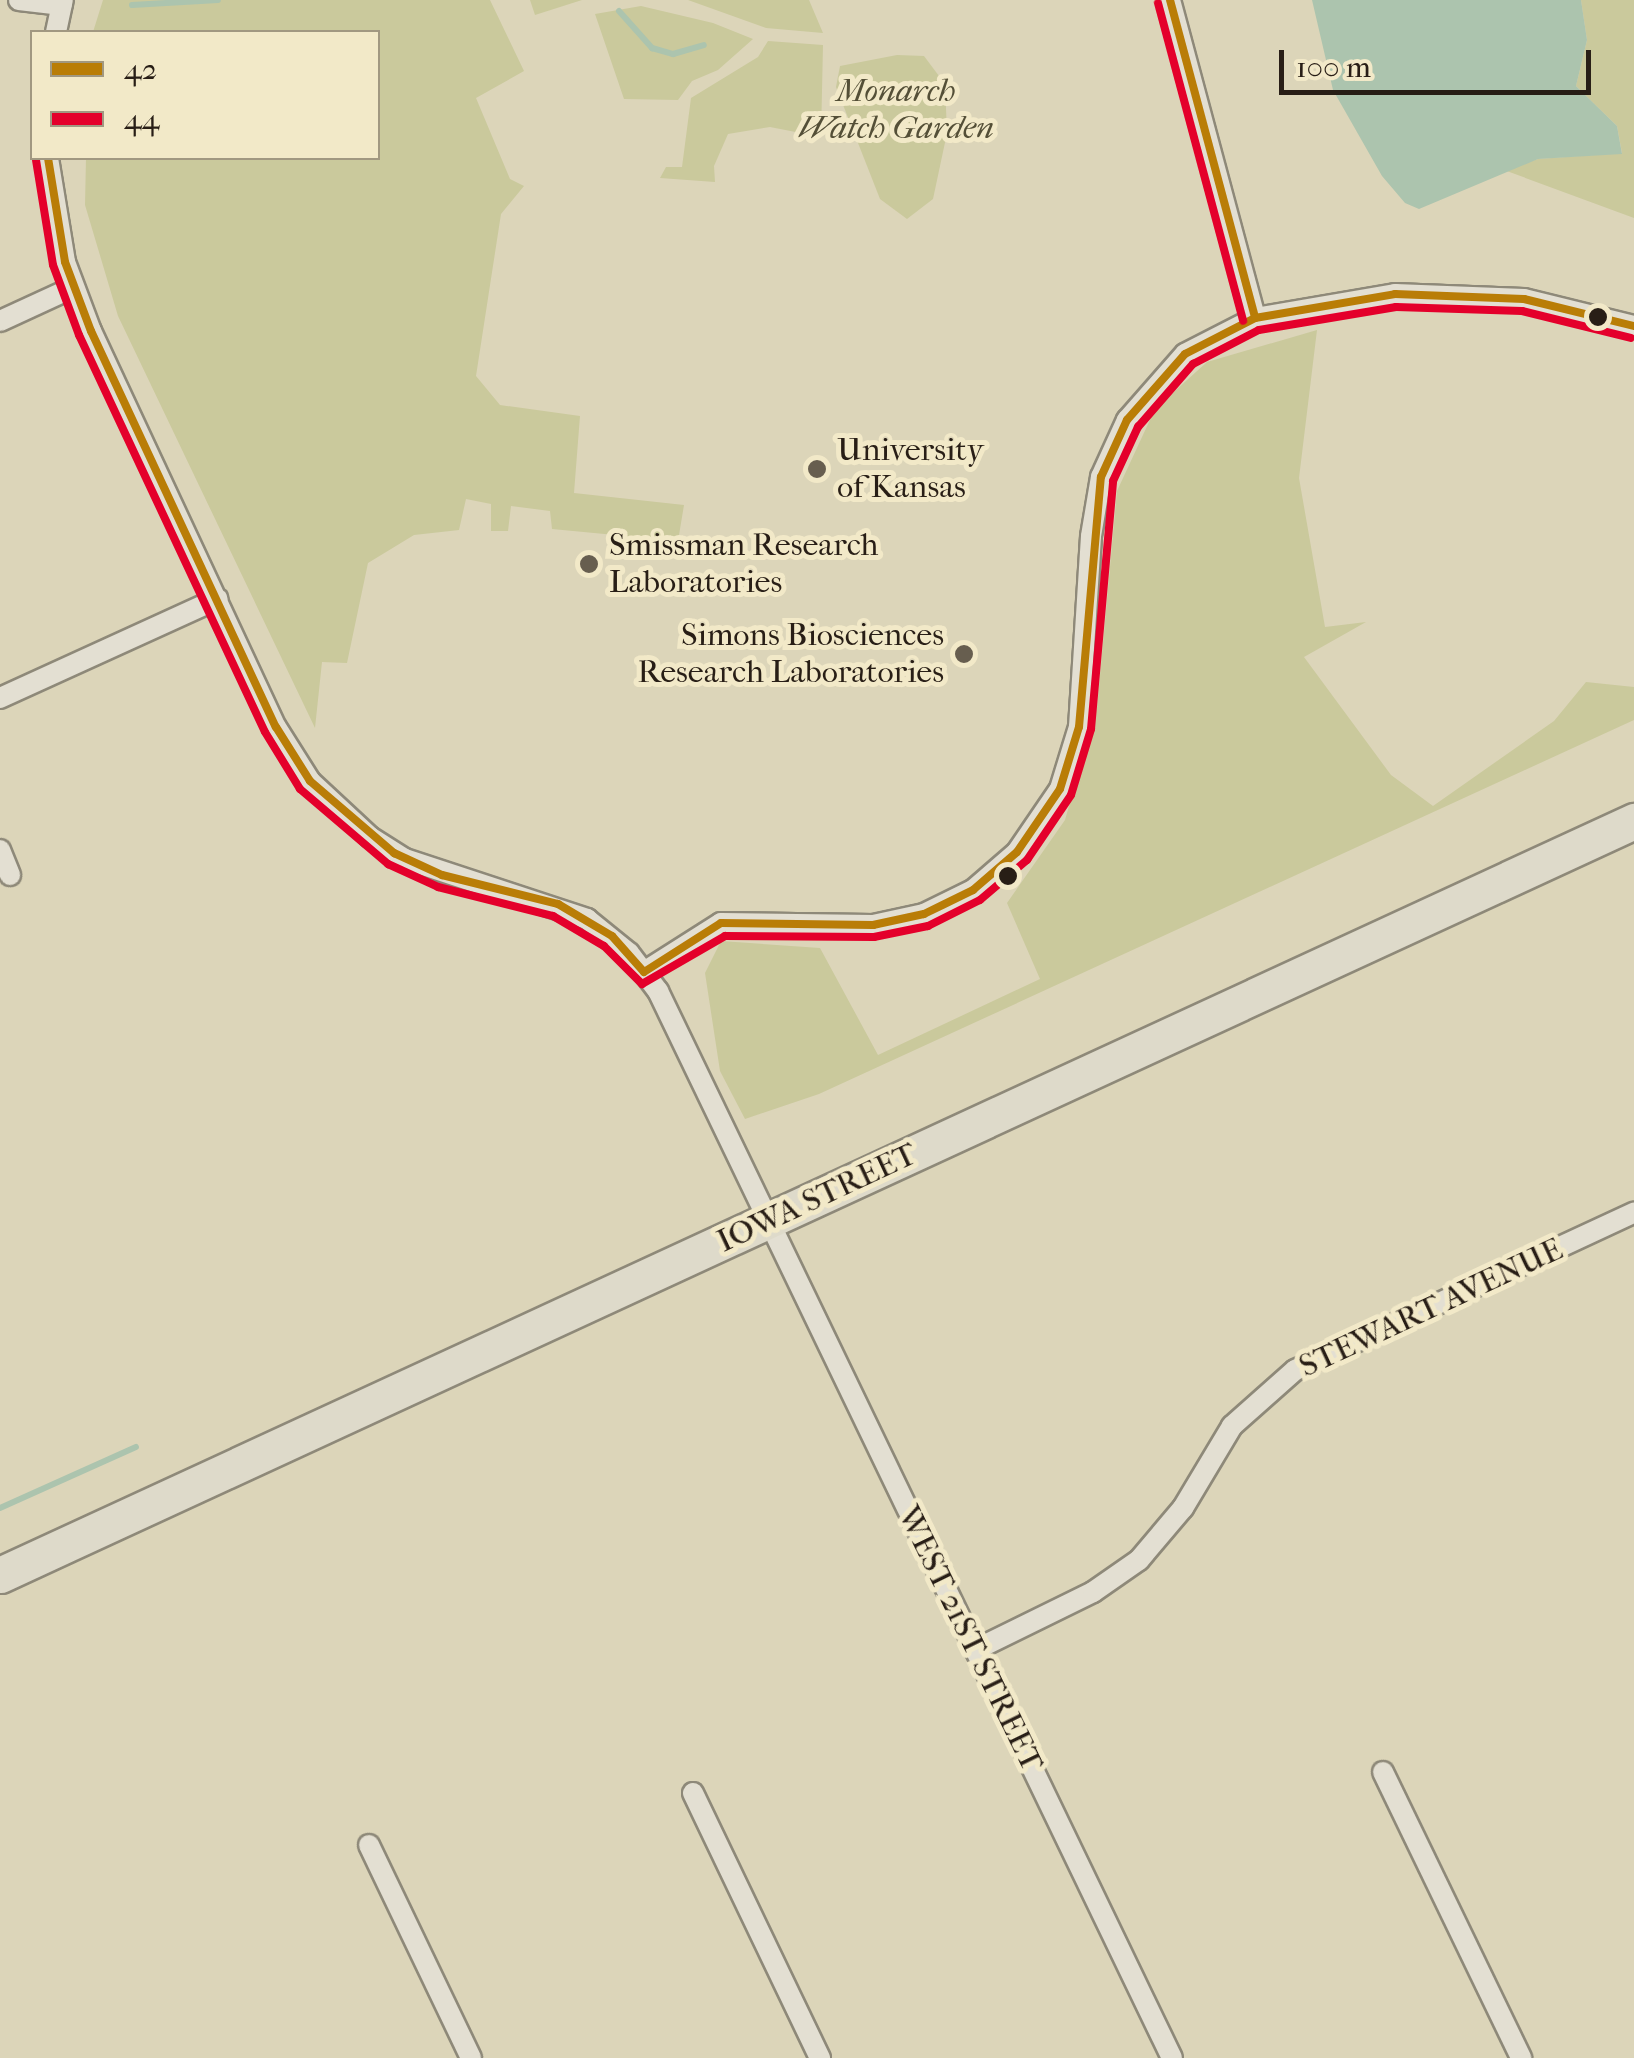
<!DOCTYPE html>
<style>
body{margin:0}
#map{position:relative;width:1634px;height:2058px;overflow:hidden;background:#dcd5b9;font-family:"IM FELL French Canon",serif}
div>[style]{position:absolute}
.green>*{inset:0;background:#cac99c}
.water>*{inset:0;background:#acc4ae}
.stream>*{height:6px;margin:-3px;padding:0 3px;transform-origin:3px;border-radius:3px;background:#acc4ae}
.roads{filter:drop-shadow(2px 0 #8e8979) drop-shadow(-2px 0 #8e8979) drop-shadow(0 2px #8e8979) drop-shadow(0 -2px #8e8979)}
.minor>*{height:20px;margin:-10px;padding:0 10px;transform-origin:10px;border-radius:10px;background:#e3dfd2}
.trunk>*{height:35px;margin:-17.5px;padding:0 17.5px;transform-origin:17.5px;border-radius:17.5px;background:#dedaca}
.bus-1>*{height:8px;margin:-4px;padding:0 4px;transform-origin:4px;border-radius:4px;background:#b97d07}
.bus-2>*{height:8px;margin:-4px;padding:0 4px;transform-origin:4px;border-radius:4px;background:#e4002b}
.dots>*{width:28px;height:28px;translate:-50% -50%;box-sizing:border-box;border:5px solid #f2e9c8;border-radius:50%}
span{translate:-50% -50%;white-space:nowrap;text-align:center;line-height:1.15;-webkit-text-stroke:10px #f2e9c8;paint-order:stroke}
.park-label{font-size:32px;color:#544f37;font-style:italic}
.poi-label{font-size:32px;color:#281e16}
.left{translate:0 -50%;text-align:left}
.right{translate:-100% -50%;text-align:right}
.street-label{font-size:32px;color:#281e16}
.legend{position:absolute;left:30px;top:30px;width:350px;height:130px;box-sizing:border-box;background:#f2e9c8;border:2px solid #a19881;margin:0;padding:12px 18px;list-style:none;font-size:30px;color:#281e16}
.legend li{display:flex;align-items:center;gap:20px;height:50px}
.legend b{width:50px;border:2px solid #a19881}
.scale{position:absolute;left:1279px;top:50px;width:312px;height:45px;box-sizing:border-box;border:5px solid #281e16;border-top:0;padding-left:12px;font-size:30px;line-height:35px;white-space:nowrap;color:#281e16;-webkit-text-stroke:8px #f2e9c8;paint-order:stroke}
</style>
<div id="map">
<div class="green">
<i style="clip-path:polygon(103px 0,490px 0,524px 71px,476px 98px,510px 179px,524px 186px,501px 214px,476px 376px,500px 405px,580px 416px,574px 493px,684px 505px,678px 541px,552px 529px,550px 511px,511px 506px,508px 531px,491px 531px,491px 504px,466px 499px,459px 530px,414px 535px,368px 563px,347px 663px,322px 662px,315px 728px,118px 316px,85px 205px,86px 158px,378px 158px,378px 32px,93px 32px)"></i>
<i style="clip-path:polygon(530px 0,582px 0,535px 15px)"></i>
<i style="clip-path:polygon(688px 0,809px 0,823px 33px,766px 28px)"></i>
<i style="clip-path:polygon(1581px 0,1634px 0,1634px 218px,1504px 170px,1538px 159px,1622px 153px,1617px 126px,1576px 86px,1587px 40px)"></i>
<i style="clip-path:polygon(641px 6px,713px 23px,753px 39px,718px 70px,692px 81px,678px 100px,624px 99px,595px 14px)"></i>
<i style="clip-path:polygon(768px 41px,823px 45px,821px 137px,770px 127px,728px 134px,714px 166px,715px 182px,660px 178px,666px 167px,682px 167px,691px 98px,758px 57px)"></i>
<i style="clip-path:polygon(897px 55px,924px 56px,945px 84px,947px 133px,933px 199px,907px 219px,880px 199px,836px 87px,840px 66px)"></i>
<i style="clip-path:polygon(1317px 330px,1299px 478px,1325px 627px,1366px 622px,1304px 657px,1391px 775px,1433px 806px,1554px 721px,1586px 682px,1634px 687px,1634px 720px,819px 1094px,745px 1119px,720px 1071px,705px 973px,721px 941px,820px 948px,878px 1055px,1040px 979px,1007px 903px,1065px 820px,1097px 708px,1117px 491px,1155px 409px,1207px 362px)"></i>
</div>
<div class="water">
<i style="clip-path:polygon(1312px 0,1581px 0,1587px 40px,1576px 86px,1617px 126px,1622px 154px,1538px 159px,1419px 209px,1405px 203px,1382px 176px,1333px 90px)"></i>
</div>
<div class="stream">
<i style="left:132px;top:5px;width:86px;rotate:-3.3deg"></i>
<i style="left:619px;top:11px;width:50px;rotate:48.3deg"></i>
<i style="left:652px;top:48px;width:22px;rotate:16deg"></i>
<i style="left:673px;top:54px;width:32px;rotate:-16deg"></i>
<i style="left:0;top:1508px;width:149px;rotate:-24.2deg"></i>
</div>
<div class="roads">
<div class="minor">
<i style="left:19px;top:0;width:43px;rotate:6.6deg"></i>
<i style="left:1170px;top:0;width:329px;rotate:75deg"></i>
<i style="left:56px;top:32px;width:33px;rotate:-78deg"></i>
<i style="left:48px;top:158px;width:105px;rotate:80.7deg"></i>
<i style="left:65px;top:262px;width:74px;rotate:69.4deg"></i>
<i style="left:91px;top:331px;width:437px;rotate:65deg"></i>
<i style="left:276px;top:727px;width:64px;rotate:57.8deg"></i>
<i style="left:310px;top:781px;width:82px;rotate:43deg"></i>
<i style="left:370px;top:837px;width:41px;rotate:32.2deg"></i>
<i style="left:405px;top:859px;width:192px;rotate:18.2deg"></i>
<i style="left:587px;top:919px;width:54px;rotate:39deg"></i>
<i style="left:629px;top:953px;width:48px;rotate:52.7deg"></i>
<i style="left:658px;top:991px;width:1184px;rotate:64.28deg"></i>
<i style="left:0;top:321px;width:81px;rotate:-24.7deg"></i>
<i style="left:0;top:698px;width:239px;rotate:-24.5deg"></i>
<i style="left:0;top:850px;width:27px;rotate:68deg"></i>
<i style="left:644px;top:972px;width:91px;rotate:-32.5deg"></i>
<i style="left:721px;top:923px;width:152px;rotate:0.8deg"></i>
<i style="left:873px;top:925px;width:52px;rotate:-12.2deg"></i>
<i style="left:924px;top:914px;width:55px;rotate:-26.1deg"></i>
<i style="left:973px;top:890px;width:58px;rotate:-40.8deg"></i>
<i style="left:1017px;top:852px;width:76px;rotate:-55.7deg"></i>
<i style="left:1060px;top:789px;width:65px;rotate:-73deg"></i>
<i style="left:1079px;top:727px;width:191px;rotate:-86.4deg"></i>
<i style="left:1091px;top:536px;width:60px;rotate:-80.4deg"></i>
<i style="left:1101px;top:477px;width:63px;rotate:-65.5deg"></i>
<i style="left:1127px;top:420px;width:88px;rotate:-48.7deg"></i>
<i style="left:1185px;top:354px;width:79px;rotate:-27.2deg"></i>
<i style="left:1255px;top:318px;width:142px;rotate:-9.7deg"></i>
<i style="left:1395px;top:294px;width:129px;rotate:2.2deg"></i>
<i style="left:1524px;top:299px;width:113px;rotate:13.8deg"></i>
<i style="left:975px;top:1650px;width:131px;rotate:-26.2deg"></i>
<i style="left:1093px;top:1592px;width:56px;rotate:-34.8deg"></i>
<i style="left:1139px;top:1560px;width:68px;rotate:-49.8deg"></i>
<i style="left:1183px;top:1508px;width:96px;rotate:-59.1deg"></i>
<i style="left:1232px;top:1426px;width:84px;rotate:-41.6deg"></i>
<i style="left:1295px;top:1370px;width:374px;rotate:-24.9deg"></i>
<i style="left:1383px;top:1772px;width:318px;rotate:64.2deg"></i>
<i style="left:693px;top:1793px;width:294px;rotate:64.4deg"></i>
<i style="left:369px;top:1845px;width:236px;rotate:64.4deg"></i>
</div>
<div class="trunk">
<i style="left:0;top:1575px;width:1800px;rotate:-24.77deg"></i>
</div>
</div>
<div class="bus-1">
<i style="left:1170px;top:0;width:329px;rotate:75deg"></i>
<i style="left:48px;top:158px;width:105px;rotate:80.7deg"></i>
<i style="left:65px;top:262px;width:74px;rotate:69.4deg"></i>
<i style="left:91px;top:331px;width:437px;rotate:65deg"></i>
<i style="left:276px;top:727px;width:64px;rotate:57.8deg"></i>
<i style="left:310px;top:781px;width:111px;rotate:40.6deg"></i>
<i style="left:394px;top:853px;width:53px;rotate:24.6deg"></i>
<i style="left:442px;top:875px;width:120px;rotate:14deg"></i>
<i style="left:558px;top:904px;width:63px;rotate:30.7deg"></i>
<i style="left:612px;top:936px;width:48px;rotate:48.4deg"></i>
<i style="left:644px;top:972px;width:91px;rotate:-32.5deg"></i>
<i style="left:721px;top:923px;width:152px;rotate:0.8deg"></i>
<i style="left:873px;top:925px;width:52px;rotate:-12.2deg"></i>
<i style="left:924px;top:914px;width:55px;rotate:-26.1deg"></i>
<i style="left:973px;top:890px;width:58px;rotate:-40.8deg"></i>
<i style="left:1017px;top:852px;width:76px;rotate:-55.7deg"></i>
<i style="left:1060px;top:789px;width:65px;rotate:-73deg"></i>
<i style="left:1079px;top:727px;width:251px;rotate:-85deg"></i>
<i style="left:1101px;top:477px;width:63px;rotate:-65.5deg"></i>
<i style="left:1127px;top:420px;width:88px;rotate:-48.7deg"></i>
<i style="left:1185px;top:354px;width:79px;rotate:-27.2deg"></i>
<i style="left:1255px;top:318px;width:142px;rotate:-9.7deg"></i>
<i style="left:1395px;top:294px;width:129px;rotate:2.2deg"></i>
<i style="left:1524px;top:299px;width:113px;rotate:13.8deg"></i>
</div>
<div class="bus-2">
<i style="left:1158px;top:3px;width:329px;rotate:75deg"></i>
<i style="left:36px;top:160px;width:106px;rotate:80.8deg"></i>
<i style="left:53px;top:265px;width:75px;rotate:69.6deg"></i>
<i style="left:79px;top:335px;width:438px;rotate:64.9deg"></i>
<i style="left:265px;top:732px;width:67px;rotate:58.4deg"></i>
<i style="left:300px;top:789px;width:116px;rotate:40.4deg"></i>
<i style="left:388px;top:864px;width:55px;rotate:24.7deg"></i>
<i style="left:438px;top:887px;width:119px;rotate:14.2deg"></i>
<i style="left:553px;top:916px;width:59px;rotate:30.5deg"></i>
<i style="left:604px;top:946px;width:54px;rotate:45deg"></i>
<i style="left:642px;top:984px;width:96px;rotate:-30deg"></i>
<i style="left:725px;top:936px;width:149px;rotate:0.4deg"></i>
<i style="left:874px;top:937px;width:55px;rotate:-11.5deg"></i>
<i style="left:928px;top:926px;width:58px;rotate:-26.6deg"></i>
<i style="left:980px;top:900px;width:62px;rotate:-40.4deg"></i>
<i style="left:1027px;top:860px;width:78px;rotate:-55.9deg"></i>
<i style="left:1071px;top:795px;width:69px;rotate:-73.1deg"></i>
<i style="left:1091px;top:729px;width:249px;rotate:-84.9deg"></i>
<i style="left:1113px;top:481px;width:60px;rotate:-65.2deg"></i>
<i style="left:1138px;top:427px;width:84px;rotate:-48.9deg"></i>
<i style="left:1193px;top:364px;width:74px;rotate:-27.3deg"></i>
<i style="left:1259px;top:330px;width:139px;rotate:-9.5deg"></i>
<i style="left:1396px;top:307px;width:126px;rotate:1.8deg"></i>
<i style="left:1522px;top:311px;width:112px;rotate:13.9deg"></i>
</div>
<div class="dots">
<i style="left:1598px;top:317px;background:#281e16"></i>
<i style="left:817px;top:469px;background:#675e4f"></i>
<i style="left:589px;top:564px;background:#675e4f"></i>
<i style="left:964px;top:654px;background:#675e4f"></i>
<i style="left:1008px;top:876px;background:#281e16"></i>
</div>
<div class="park-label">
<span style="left:896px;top:110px">Monarch<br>Watch Garden</span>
</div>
<div class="poi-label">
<span class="left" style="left:837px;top:469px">University<br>of Kansas</span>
<span class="left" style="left:609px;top:564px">Smissman Research<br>Laboratories</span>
<span class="right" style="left:944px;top:654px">Simons Biosciences<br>Research Laboratories</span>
</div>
<div class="street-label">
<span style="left:817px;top:1198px;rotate:-25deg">IOWA STREET</span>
<span style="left:1431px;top:1308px;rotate:-25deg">STEWART AVENUE</span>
<span style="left:970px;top:1639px;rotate:64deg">WEST 21ST STREET</span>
</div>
<ul class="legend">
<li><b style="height:12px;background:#b97d07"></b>42</li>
<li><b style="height:12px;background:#e4002b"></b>44</li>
</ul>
<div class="scale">100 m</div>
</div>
